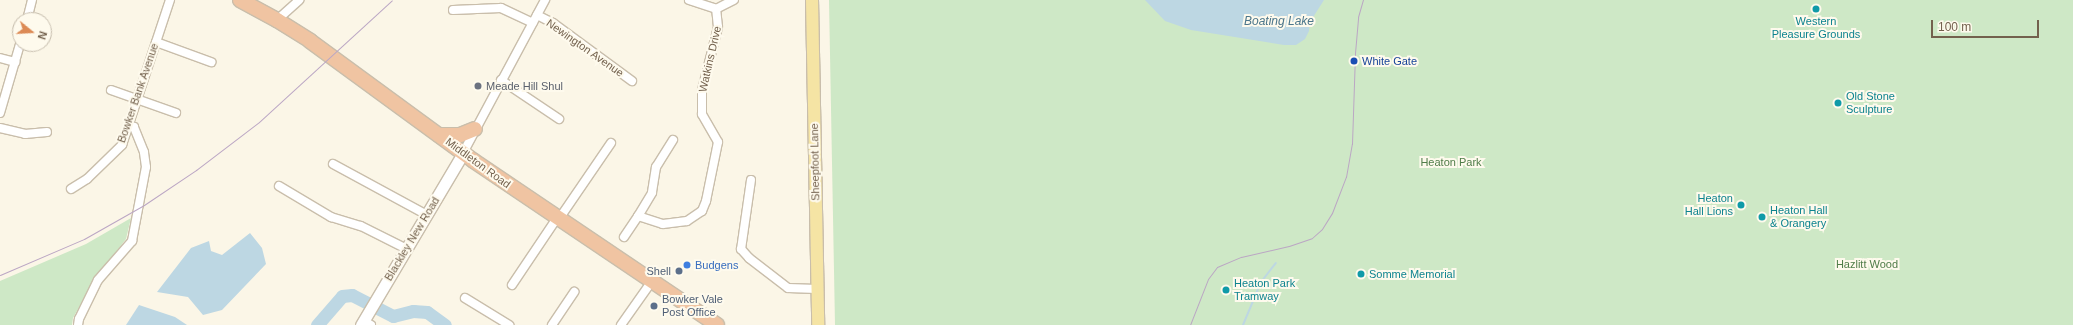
<!DOCTYPE html>
<style>
body{margin:0}
#map{position:relative;width:2073px;height:325px;overflow:hidden;background:#fbf6e7;font-family:Helvetica,sans-serif}
div>[style]{position:absolute}
.green>*{inset:0;background:#cee8c6}
.water>*{inset:0;background:#bdd7e3}
.stream>*{height:2px;margin:-1px;padding:0 1px;transform-origin:1px;border-radius:1px;background:#bdd7e3}
.river>*{height:13px;margin:-6.5px;padding:0 6.5px;transform-origin:6.5px;border-radius:6.5px;background:#bdd7e3}
.roads{filter:drop-shadow(1px 0 #c9beab) drop-shadow(-1px 0 #c9beab) drop-shadow(0 1px #c9beab) drop-shadow(0 -1px #c9beab)}
.street>*{height:8px;margin:-4px;padding:0 4px;transform-origin:4px;border-radius:4px;background:#fff}
.secondary>*{height:11px;margin:-5.5px;padding:0 5.5px;transform-origin:5.5px;border-radius:5.5px;background:#fff}
.primary>*{height:12px;margin:-6px;padding:0 6px;transform-origin:6px;border-radius:6px;background:#f5e4a4}
.highway>*{height:14px;margin:-7px;padding:0 7px;transform-origin:7px;border-radius:7px;background:#f0c4a2}
.tram>*{height:1px;margin:-0.5px;padding:0 0.5px;transform-origin:0.5px;border-radius:0.5px;background:#bba6c4}
.dots>*{width:11px;height:11px;translate:-50% -50%;box-sizing:border-box;border:2px solid #fefaed;border-radius:50%}
span{translate:-50% -50%;white-space:nowrap;text-align:center;line-height:1.15;-webkit-text-stroke:4px #fefaed;paint-order:stroke}
.culture-label{font-size:11px;color:#0d838f}
.left{translate:0 -50%;text-align:left}
.right{translate:-100% -50%;text-align:right}
.street-label{font-size:11px;color:#73614d}
.transit-label{font-size:11px;color:#164399}
.worship-label{font-size:11px;color:#5b616d}
.park-label{font-size:11px;color:#507d49}
.shop-label{font-size:11px;color:#366cbe}
.service-label{font-size:11px;color:#4e5e75}
.water-label{font-size:12px;color:#4c768b;font-style:italic}
.north{position:absolute;left:12px;top:12px;width:40px;height:40px;box-sizing:border-box;background:#fefaed;border:1px solid #c6bdad;border-radius:50%;rotate:108deg;font-size:11px;font-weight:700;line-height:16px;text-align:center;color:#73614d}
.north::after{content:'';display:block;margin:auto;width:14px;height:18px;background:#dc8a55;clip-path:polygon(50% 0,100% 100%,50% 72%,0 100%)}
.scale{position:absolute;left:1931px;top:20px;width:108px;height:18px;box-sizing:border-box;border:2px solid #73614d;border-top:0;padding-left:5px;font-size:12px;line-height:14px;white-space:nowrap;color:#73614d;-webkit-text-stroke:3px #fefaed;paint-order:stroke}
</style>
<div id="map">
<div class="green">
<i style="clip-path:polygon(829px 0,2073px 0,2073px 325px,835px 325px)"></i>
<i style="clip-path:polygon(131px 218px,126px 239px,95px 279px,73px 318px,72px 325px,0 325px,0 281px,86px 244px)"></i>
</div>
<div class="water">
<i style="clip-path:polygon(1145px 0,1324px 0,1310px 22px,1309px 31px,1305px 39px,1296px 45px,1284px 45px,1191px 30px,1165px 21px)"></i>
<i style="clip-path:polygon(250px 233px,262px 248px,266px 264px,222px 310px,203px 315px,188px 297px,157px 292px,191px 248px,209px 241px,211px 251px,222px 255px)"></i>
<i style="clip-path:polygon(139px 305px,175px 317px,187px 325px,126px 325px)"></i>
</div>
<div class="stream">
<i style="left:1243px;top:325px;width:47px;rotate:-67.3deg"></i>
<i style="left:1261px;top:282px;width:24px;rotate:-52deg"></i>
</div>
<div class="river">
<i style="left:317px;top:325px;width:38px;rotate:-49deg"></i>
<i style="left:342px;top:296px;width:10px;rotate:-6deg"></i>
<i style="left:352px;top:295px;width:46px;rotate:27.1deg"></i>
<i style="left:393px;top:316px;width:21px;rotate:-14deg"></i>
<i style="left:413px;top:311px;width:14px;rotate:4deg"></i>
<i style="left:427px;top:312px;width:22px;rotate:36deg"></i>
</div>
<div class="roads">
<div class="street">
<i style="left:689px;top:0;width:28px;rotate:18deg"></i>
<i style="left:716px;top:9px;width:20px;rotate:-27deg"></i>
<i style="left:453px;top:10px;width:48px;rotate:-2.4deg"></i>
<i style="left:501px;top:8px;width:35px;rotate:25deg"></i>
<i style="left:537px;top:15px;width:18px;rotate:27deg"></i>
<i style="left:553px;top:23px;width:98px;rotate:36.3deg"></i>
<i style="left:27px;top:20px;width:21px;rotate:-76deg"></i>
<i style="left:277px;top:20px;width:30px;rotate:-42deg"></i>
<i style="left:156px;top:42px;width:59px;rotate:20deg"></i>
<i style="left:0;top:58px;width:16px;rotate:15deg"></i>
<i style="left:501px;top:80px;width:70px;rotate:33.9deg"></i>
<i style="left:111px;top:90px;width:69px;rotate:19.5deg"></i>
<i style="left:0;top:113px;width:72px;rotate:-73.8deg"></i>
<i style="left:0;top:128px;width:26px;rotate:13deg"></i>
<i style="left:25px;top:134px;width:22px;rotate:-5deg"></i>
<i style="left:673px;top:140px;width:32px;rotate:122deg"></i>
<i style="left:656px;top:167px;width:26px;rotate:99deg"></i>
<i style="left:652px;top:193px;width:27px;rotate:121deg"></i>
<i style="left:638px;top:216px;width:26px;rotate:18deg"></i>
<i style="left:663px;top:224px;width:24px;rotate:-7deg"></i>
<i style="left:687px;top:221px;width:18px;rotate:-34deg"></i>
<i style="left:702px;top:211px;width:11px;rotate:-68deg"></i>
<i style="left:706px;top:201px;width:60px;rotate:-78.5deg"></i>
<i style="left:718px;top:142px;width:32px;rotate:-120deg"></i>
<i style="left:702px;top:114px;width:24px;rotate:-90deg"></i>
<i style="left:702px;top:90px;width:65px;rotate:-75.7deg"></i>
<i style="left:718px;top:27px;width:18px;rotate:-96deg"></i>
<i style="left:463px;top:153px;width:174px;rotate:-61.8deg"></i>
<i style="left:333px;top:164px;width:107px;rotate:28.5deg"></i>
<i style="left:751px;top:180px;width:70px;rotate:98.2deg"></i>
<i style="left:741px;top:249px;width:12px;rotate:48deg"></i>
<i style="left:749px;top:258px;width:49px;rotate:37.6deg"></i>
<i style="left:788px;top:288px;width:29px;rotate:2deg"></i>
<i style="left:279px;top:186px;width:61px;rotate:30.8deg"></i>
<i style="left:331px;top:217px;width:31px;rotate:17deg"></i>
<i style="left:361px;top:226px;width:51px;rotate:26.6deg"></i>
<i style="left:71px;top:189px;width:19px;rotate:-32deg"></i>
<i style="left:87px;top:179px;width:49px;rotate:-44.2deg"></i>
<i style="left:122px;top:145px;width:153px;rotate:-71.7deg"></i>
<i style="left:559px;top:219px;width:92px;rotate:-55.6deg"></i>
<i style="left:624px;top:237px;width:25px;rotate:-56deg"></i>
<i style="left:512px;top:285px;width:81px;rotate:-56.1deg"></i>
<i style="left:465px;top:298px;width:52px;rotate:31.5deg"></i>
<i style="left:364px;top:321px;width:8px;rotate:30deg"></i>
<i style="left:78px;top:325px;width:6px;rotate:-81deg"></i>
<i style="left:79px;top:319px;width:43px;rotate:-64deg"></i>
<i style="left:98px;top:280px;width:52px;rotate:-48.9deg"></i>
<i style="left:132px;top:241px;width:75px;rotate:-79.3deg"></i>
<i style="left:146px;top:167px;width:15px;rotate:-98deg"></i>
<i style="left:144px;top:152px;width:27px;rotate:-112deg"></i>
<i style="left:134px;top:127px;width:5px;rotate:-169deg"></i>
<i style="left:552px;top:325px;width:40px;rotate:-56deg"></i>
<i style="left:621px;top:325px;width:54px;rotate:-54.8deg"></i>
</div>
<div class="secondary">
<i style="left:361px;top:325px;width:200px;rotate:-59.3deg"></i>
</div>
<div class="primary">
<i style="left:812px;top:0;width:325px;rotate:88.9deg"></i>
</div>
<div class="highway">
<i style="left:240px;top:0;width:42px;rotate:28.4deg"></i>
<i style="left:277px;top:20px;width:39px;rotate:32deg"></i>
<i style="left:310px;top:41px;width:203px;rotate:36.2deg"></i>
<i style="left:474px;top:161px;width:293px;rotate:34deg"></i>
<i style="left:439px;top:135px;width:21px"></i>
<i style="left:460px;top:135px;width:16px;rotate:-22deg"></i>
</div>
</div>
<div class="tram">
<i style="left:0;top:275px;width:91px;rotate:-23.2deg"></i>
<i style="left:84px;top:239px;width:69px;rotate:-29.5deg"></i>
<i style="left:144px;top:205px;width:63px;rotate:-33.9deg"></i>
<i style="left:196px;top:170px;width:79px;rotate:-37.3deg"></i>
<i style="left:259px;top:122px;width:180px;rotate:-42.5deg"></i>
<i style="left:1190px;top:325px;width:49px;rotate:-68.6deg"></i>
<i style="left:1208px;top:279px;width:15px;rotate:-53deg"></i>
<i style="left:1217px;top:267px;width:26px;rotate:-23deg"></i>
<i style="left:1241px;top:257px;width:49px;rotate:-12.9deg"></i>
<i style="left:1289px;top:246px;width:24px;rotate:-19deg"></i>
<i style="left:1312px;top:238px;width:13px;rotate:-42deg"></i>
<i style="left:1322px;top:229px;width:19px;rotate:-58deg"></i>
<i style="left:1332px;top:213px;width:39px;rotate:-69deg"></i>
<i style="left:1346px;top:177px;width:34px;rotate:-80deg"></i>
<i style="left:1352px;top:144px;width:91px;rotate:-88.1deg"></i>
<i style="left:1355px;top:53px;width:36px;rotate:-85deg"></i>
<i style="left:1358px;top:17px;width:18px;rotate:-74deg"></i>
</div>
<div class="dots">
<i style="left:1816px;top:9px;background:#0f9aa8"></i>
<i style="left:1354px;top:61px;background:#1a4fb4"></i>
<i style="left:478px;top:86px;background:#6b7280"></i>
<i style="left:1838px;top:103px;background:#0f9aa8"></i>
<i style="left:1741px;top:205px;background:#0f9aa8"></i>
<i style="left:1762px;top:217px;background:#0f9aa8"></i>
<i style="left:687px;top:265px;background:#3f7fe0"></i>
<i style="left:679px;top:271px;background:#5c6f8a"></i>
<i style="left:1361px;top:274px;background:#0f9aa8"></i>
<i style="left:1226px;top:290px;background:#0f9aa8"></i>
<i style="left:654px;top:306px;background:#5c6f8a"></i>
</div>
<div class="culture-label">
<span style="left:1816px;top:28px">Western<br>Pleasure Grounds</span>
<span class="left" style="left:1846px;top:103px">Old Stone<br>Sculpture</span>
<span class="right" style="left:1733px;top:205px">Heaton<br>Hall Lions</span>
<span class="left" style="left:1770px;top:217px">Heaton Hall<br>&amp; Orangery</span>
<span class="left" style="left:1369px;top:274px">Somme Memorial</span>
<span class="left" style="left:1234px;top:290px">Heaton Park<br>Tramway</span>
</div>
<div class="street-label">
<span style="left:585px;top:48px;rotate:35deg">Newington Avenue</span>
<span style="left:710px;top:59px;rotate:-77deg">Watkins Drive</span>
<span style="left:138px;top:93px;rotate:-71deg">Bowker Bank Avenue</span>
<span style="left:815px;top:162px;rotate:-91deg">Sheepfoot Lane</span>
<span style="left:478px;top:163px;rotate:36deg">Middleton Road</span>
<span style="left:412px;top:239px;rotate:-59deg">Blackley New Road</span>
</div>
<div class="transit-label">
<span class="left" style="left:1362px;top:61px">White Gate</span>
</div>
<div class="worship-label">
<span class="left" style="left:486px;top:86px">Meade Hill Shul</span>
</div>
<div class="park-label">
<span style="left:1451px;top:162px">Heaton Park</span>
<span style="left:1867px;top:264px">Hazlitt Wood</span>
</div>
<div class="shop-label">
<span class="left" style="left:695px;top:265px">Budgens</span>
</div>
<div class="service-label">
<span class="right" style="left:671px;top:271px">Shell</span>
<span class="left" style="left:662px;top:306px">Bowker Vale<br>Post Office</span>
</div>
<div class="water-label">
<span style="left:1279px;top:22px">Boating Lake</span>
</div>
<div class="north">N</div>
<div class="scale">100 m</div>
</div>
